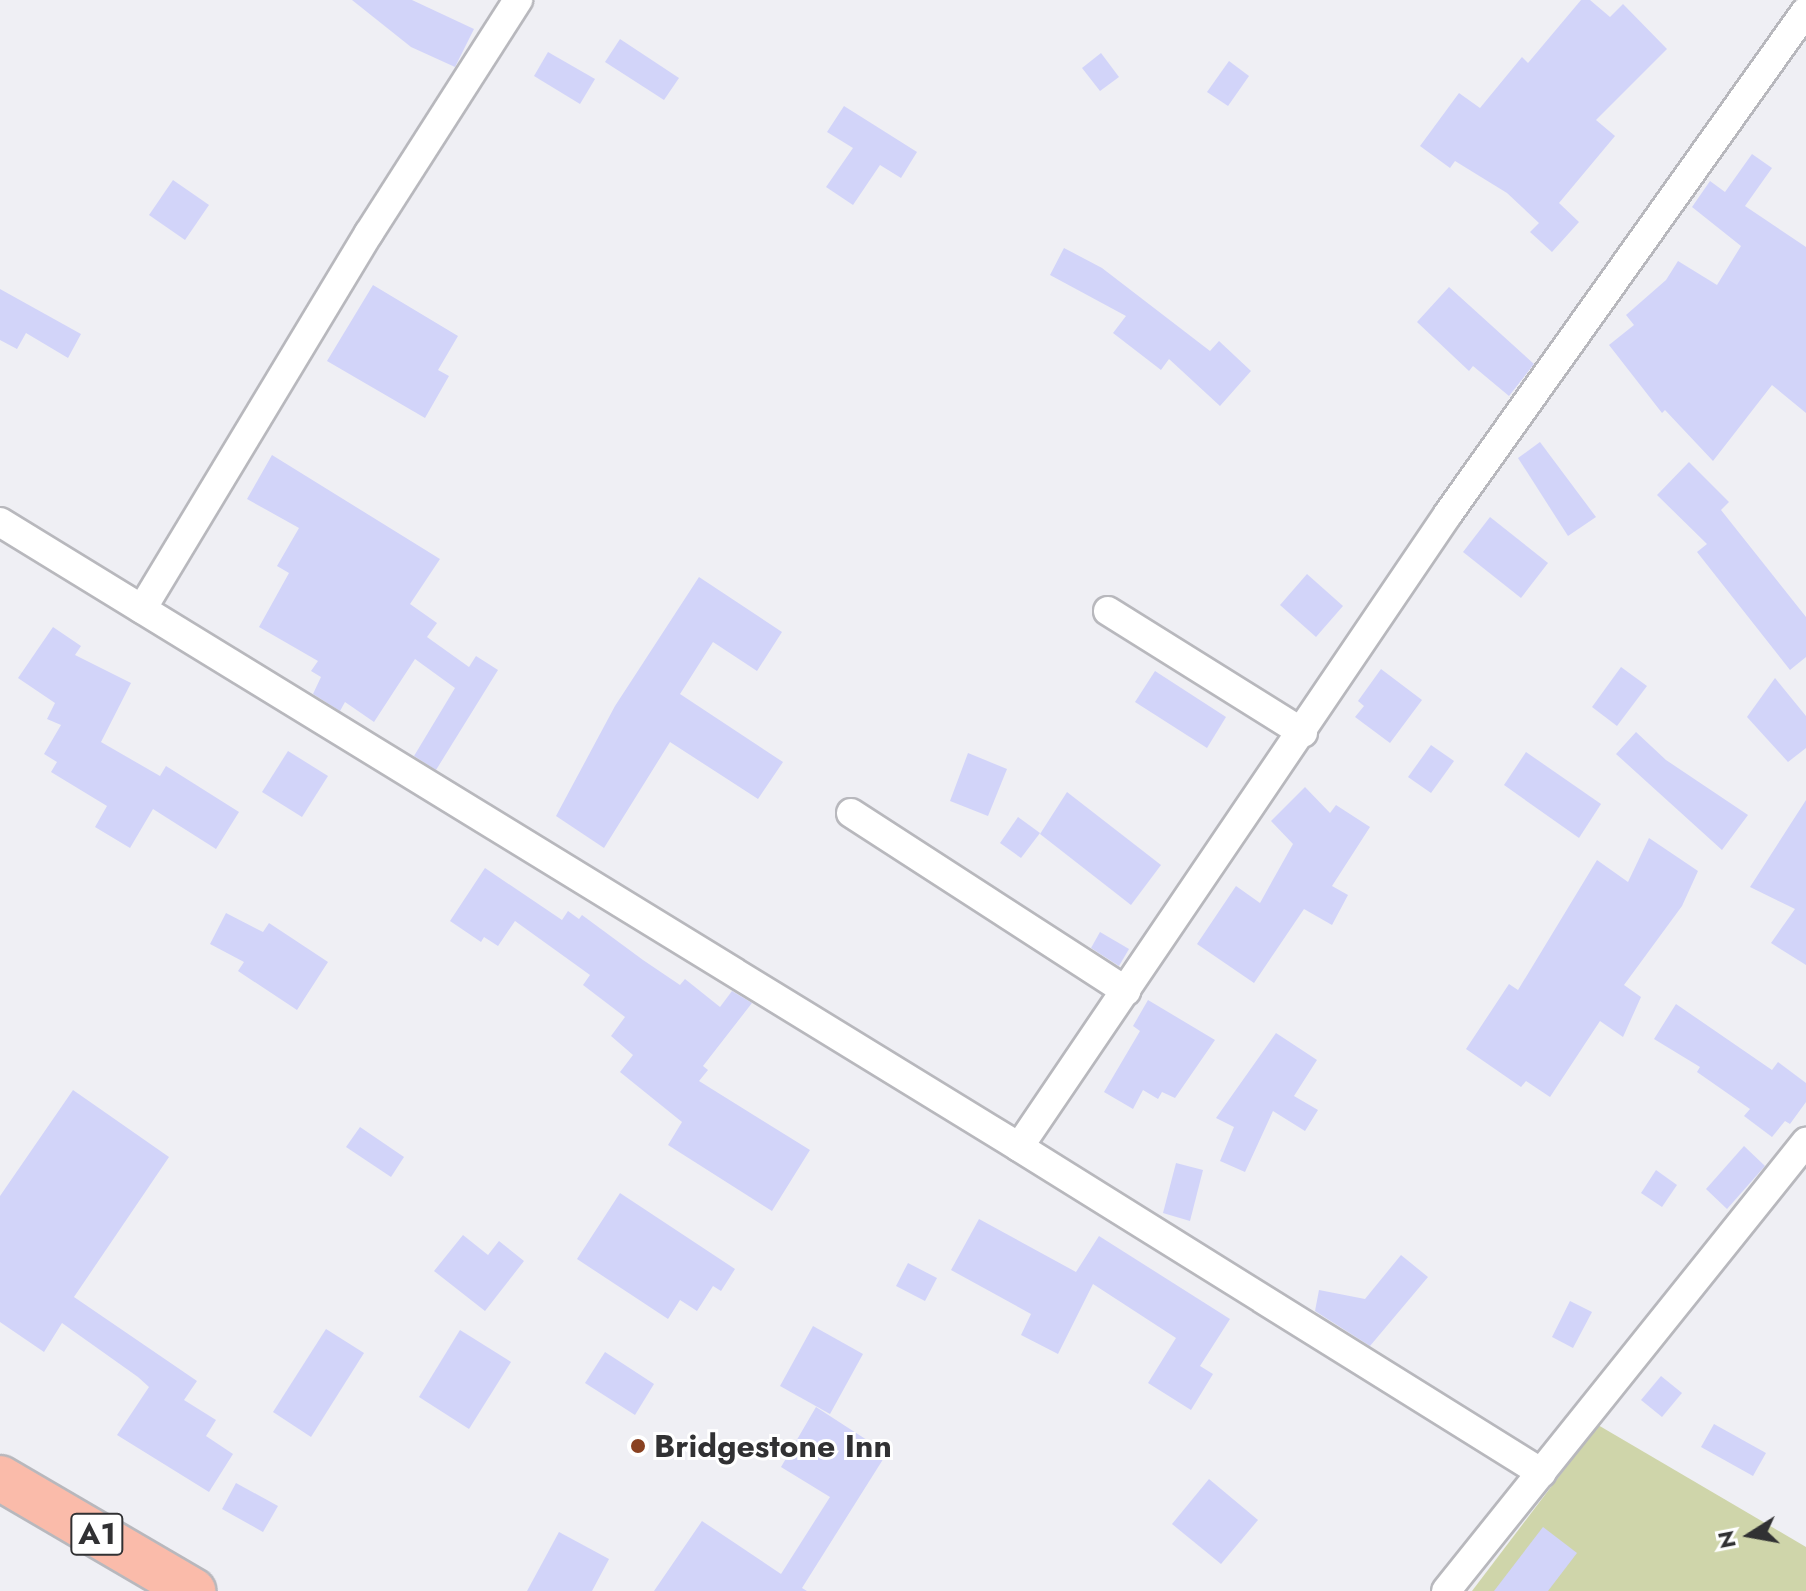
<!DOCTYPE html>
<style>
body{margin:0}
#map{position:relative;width:1806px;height:1591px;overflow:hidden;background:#efeff4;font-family:Jost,sans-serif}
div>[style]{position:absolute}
.green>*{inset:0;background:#cfd5aa}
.building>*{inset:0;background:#d2d4f9}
.roads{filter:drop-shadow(2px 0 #b8b8bd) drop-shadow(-2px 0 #b8b8bd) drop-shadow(0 2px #b8b8bd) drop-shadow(0 -2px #b8b8bd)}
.minor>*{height:28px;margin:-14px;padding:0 14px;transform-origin:14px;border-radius:14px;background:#fff}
.trunk>*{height:44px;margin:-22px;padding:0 22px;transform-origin:22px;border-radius:22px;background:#fabbaa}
.dots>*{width:22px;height:22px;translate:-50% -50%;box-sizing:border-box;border:4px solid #fff;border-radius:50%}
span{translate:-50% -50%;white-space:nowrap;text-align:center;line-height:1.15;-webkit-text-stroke:6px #fff;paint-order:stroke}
.shield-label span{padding:2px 6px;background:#fff;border:2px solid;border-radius:6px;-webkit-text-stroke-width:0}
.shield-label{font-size:30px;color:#313133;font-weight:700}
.poi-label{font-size:32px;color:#313133;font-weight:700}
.left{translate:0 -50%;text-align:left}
.north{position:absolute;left:1710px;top:1495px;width:80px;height:80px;-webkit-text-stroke:6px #fff;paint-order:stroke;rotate:259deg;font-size:22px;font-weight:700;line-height:32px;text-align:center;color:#313133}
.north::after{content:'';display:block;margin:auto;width:28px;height:36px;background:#313133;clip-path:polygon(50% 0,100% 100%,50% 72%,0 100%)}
</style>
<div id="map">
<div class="green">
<i style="clip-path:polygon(1598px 1425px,1806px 1547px,1806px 1591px,1472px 1591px)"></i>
</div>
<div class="building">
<i style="clip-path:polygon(352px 0,412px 0,474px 29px,455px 67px,411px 47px)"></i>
<i style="clip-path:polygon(1581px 0,1590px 0,1610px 17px,1623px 4px,1667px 49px,1596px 120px,1615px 136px,1559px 203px,1579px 222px,1552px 252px,1530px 232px,1539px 223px,1507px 193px,1455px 161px,1450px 168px,1420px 146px,1459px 93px,1480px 108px,1522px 57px,1528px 63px)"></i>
<i style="clip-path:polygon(620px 39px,679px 78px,664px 100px,605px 62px)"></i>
<i style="clip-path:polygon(548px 52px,595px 79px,580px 104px,534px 76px)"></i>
<i style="clip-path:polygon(1101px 53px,1119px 77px,1100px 91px,1082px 68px)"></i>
<i style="clip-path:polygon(1229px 61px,1249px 76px,1228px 106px,1207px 92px)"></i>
<i style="clip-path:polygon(844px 106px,917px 152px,901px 178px,880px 165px,853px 205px,826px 187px,853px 148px,827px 132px)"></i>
<i style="clip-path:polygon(1752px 154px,1772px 168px,1745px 206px,1806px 247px,1806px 413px,1772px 385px,1713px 461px,1665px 410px,1662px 413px,1609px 345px,1634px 325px,1626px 315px,1666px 280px,1678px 261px,1717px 285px,1741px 246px,1692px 207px,1710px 181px,1725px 192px)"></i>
<i style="clip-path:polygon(173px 180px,209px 205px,185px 240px,149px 215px)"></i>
<i style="clip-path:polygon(1064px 248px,1102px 268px,1210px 351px,1219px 341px,1251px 371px,1220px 406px,1169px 359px,1161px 370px,1113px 333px,1126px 316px,1050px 275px)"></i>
<i style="clip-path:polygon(373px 285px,458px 336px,438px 370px,449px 376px,425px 418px,327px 361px)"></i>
<i style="clip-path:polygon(1449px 287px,1534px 364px,1509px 396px,1473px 366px,1469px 371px,1417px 322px)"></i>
<i style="clip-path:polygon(0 289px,81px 334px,68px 358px,26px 333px,17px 349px,0 340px)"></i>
<i style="clip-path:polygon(1540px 442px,1596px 517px,1568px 536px,1518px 458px)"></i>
<i style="clip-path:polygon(272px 455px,440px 559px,410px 604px,437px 623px,427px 637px,469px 667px,476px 656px,498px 670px,436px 770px,414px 756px,455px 688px,415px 659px,374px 722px,345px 702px,340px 711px,313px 694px,321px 677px,311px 671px,318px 661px,259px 627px,289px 573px,277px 566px,299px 528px,247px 499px)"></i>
<i style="clip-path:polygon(1689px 462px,1729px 502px,1721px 510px,1806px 617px,1806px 657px,1790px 670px,1697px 552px,1707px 544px,1657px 495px)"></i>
<i style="clip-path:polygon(1490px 517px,1548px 563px,1521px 598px,1463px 552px)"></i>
<i style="clip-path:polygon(1307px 574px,1343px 606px,1316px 637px,1280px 605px)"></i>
<i style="clip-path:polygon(699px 577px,782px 632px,757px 671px,713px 642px,680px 694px,783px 762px,758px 799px,670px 742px,604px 848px,556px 816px,615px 706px)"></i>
<i style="clip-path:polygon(53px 627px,81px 646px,75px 655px,131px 683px,101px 742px,160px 776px,166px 766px,239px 812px,216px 849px,153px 809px,130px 848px,95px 827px,107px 806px,51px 772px,57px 762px,44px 754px,61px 725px,47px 719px,55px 703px,18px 678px)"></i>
<i style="clip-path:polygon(1621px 667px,1647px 686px,1617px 726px,1592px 707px)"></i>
<i style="clip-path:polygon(1381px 669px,1422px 700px,1390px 743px,1355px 717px,1364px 706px,1358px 701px)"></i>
<i style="clip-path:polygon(1155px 671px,1226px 717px,1207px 748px,1135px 702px)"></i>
<i style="clip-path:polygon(1775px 678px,1806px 716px,1806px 748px,1788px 762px,1747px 717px)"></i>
<i style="clip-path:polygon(1636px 732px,1666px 760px,1748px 815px,1722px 850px,1616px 754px)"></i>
<i style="clip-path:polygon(1431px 745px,1454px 761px,1431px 793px,1408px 777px)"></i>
<i style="clip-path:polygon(288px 751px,328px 776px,302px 817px,262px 792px)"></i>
<i style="clip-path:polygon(1526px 752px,1601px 804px,1579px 838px,1504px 785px)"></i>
<i style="clip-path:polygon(968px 753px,1007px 769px,988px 816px,950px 801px)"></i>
<i style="clip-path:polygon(1305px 787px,1330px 813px,1336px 805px,1370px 827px,1332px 886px,1348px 895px,1332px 925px,1304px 909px,1254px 983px,1197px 944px,1236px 886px,1260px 903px,1293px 844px,1271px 821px)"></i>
<i style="clip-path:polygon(1067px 792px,1161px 865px,1131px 905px,1040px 834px)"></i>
<i style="clip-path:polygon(1806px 800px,1806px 965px,1771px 943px,1795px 909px,1750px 887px)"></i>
<i style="clip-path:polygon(1018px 817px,1040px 833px,1021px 858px,1000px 843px)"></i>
<i style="clip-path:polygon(1649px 838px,1698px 871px,1682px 906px,1624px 985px,1641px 997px,1623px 1037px,1600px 1021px,1550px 1097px,1526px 1081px,1521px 1087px,1466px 1049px,1509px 984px,1518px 990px,1597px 860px,1628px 882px)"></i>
<i style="clip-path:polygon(485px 868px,562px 920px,568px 911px,579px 919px,582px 915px,643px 960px,680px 985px,685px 979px,720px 1007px,732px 991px,752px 1003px,703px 1066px,708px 1070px,699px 1081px,810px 1150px,772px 1211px,668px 1145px,682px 1122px,620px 1072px,633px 1055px,611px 1036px,625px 1017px,583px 985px,590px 975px,515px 921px,498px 946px,484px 937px,481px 942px,450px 921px)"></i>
<i style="clip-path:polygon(226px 913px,263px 932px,269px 923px,328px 962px,297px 1010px,238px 971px,244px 962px,210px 944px)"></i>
<i style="clip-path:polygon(1100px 932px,1129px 949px,1119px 966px,1091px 948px)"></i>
<i style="clip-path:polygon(1148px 1000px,1215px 1040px,1175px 1098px,1162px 1092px,1158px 1099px,1143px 1090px,1133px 1109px,1104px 1092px,1140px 1031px,1133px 1026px)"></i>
<i style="clip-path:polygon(1676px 1004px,1772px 1070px,1778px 1062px,1806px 1083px,1806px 1102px,1790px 1124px,1785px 1121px,1772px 1137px,1744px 1116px,1750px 1109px,1697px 1072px,1700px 1067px,1654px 1039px)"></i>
<i style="clip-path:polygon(1276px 1033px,1317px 1060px,1294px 1096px,1318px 1110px,1305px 1131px,1273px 1111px,1245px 1172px,1220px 1161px,1234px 1127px,1216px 1118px)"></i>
<i style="clip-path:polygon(73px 1090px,169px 1157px,74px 1297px,197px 1381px,184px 1400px,216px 1420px,206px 1436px,233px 1454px,209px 1492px,117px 1435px,149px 1387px,138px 1377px,62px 1323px,44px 1352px,0 1322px,0 1196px)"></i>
<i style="clip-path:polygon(360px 1127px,404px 1157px,391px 1177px,346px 1147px)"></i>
<i style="clip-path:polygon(1744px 1146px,1765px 1166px,1727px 1209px,1706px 1189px)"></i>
<i style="clip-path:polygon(1176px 1163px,1203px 1170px,1190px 1221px,1163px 1213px)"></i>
<i style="clip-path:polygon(1656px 1170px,1677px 1185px,1662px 1207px,1641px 1193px)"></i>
<i style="clip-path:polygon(620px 1193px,735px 1269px,721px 1291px,713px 1286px,697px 1311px,680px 1300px,668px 1319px,577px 1259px)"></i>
<i style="clip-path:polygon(979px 1219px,1076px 1272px,1099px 1236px,1230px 1319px,1200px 1366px,1213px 1374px,1191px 1410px,1148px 1383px,1176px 1338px,1093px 1284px,1058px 1354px,1021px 1335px,1031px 1314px,951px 1270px)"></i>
<i style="clip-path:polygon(463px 1235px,488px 1255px,499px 1241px,524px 1261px,485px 1311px,434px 1271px)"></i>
<i style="clip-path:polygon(1401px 1255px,1428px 1277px,1370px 1346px,1315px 1311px,1319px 1290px,1365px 1299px)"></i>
<i style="clip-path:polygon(908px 1263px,937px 1278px,925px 1301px,896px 1286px)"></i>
<i style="clip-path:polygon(1570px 1301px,1592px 1312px,1573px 1348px,1552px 1337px)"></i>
<i style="clip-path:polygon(813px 1326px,863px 1354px,830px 1414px,780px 1386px)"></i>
<i style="clip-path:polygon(326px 1329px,364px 1353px,311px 1437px,273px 1412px)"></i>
<i style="clip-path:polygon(460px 1330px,511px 1362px,469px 1429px,419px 1397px)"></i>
<i style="clip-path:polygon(605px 1352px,654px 1384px,635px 1415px,585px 1383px)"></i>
<i style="clip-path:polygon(1661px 1376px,1682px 1393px,1662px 1417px,1641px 1400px)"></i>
<i style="clip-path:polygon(816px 1407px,887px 1453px,802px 1588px,807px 1591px,654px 1591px,702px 1521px,781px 1574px,830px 1497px,781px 1467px)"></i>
<i style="clip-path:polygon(1714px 1424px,1766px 1453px,1753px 1476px,1701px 1447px)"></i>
<i style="clip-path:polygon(1209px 1479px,1258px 1520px,1221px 1564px,1172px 1524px)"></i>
<i style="clip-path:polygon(236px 1483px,278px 1506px,263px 1532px,222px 1509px)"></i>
<i style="clip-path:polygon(1543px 1527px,1577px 1553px,1548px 1591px,1494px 1591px)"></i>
<i style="clip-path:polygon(559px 1532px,609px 1559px,592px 1591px,527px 1591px)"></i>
</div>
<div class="roads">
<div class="minor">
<i style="left:0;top:522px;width:1195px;rotate:31.52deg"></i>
<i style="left:1019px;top:1147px;width:765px;rotate:-55.87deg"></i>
<i style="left:1448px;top:514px;width:617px;rotate:-54.56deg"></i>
<i style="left:142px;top:609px;width:439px;rotate:-58.9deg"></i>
<i style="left:369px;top:233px;width:277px;rotate:-57.4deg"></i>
<i style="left:1108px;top:611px;width:230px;rotate:32deg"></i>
<i style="left:851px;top:813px;width:328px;rotate:32.9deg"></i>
<i style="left:1019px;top:1147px;width:616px;rotate:31.94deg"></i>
<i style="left:1446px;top:1591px;width:576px;rotate:-51.28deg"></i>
</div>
<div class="trunk">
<i style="left:0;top:1478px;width:224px;rotate:30.3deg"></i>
</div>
</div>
<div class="dots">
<i style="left:638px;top:1446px;background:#894121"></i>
</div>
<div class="shield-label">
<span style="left:97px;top:1534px">A1</span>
</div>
<div class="poi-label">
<span class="left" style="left:654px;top:1446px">Bridgestone Inn</span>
</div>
<div class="north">N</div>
</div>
